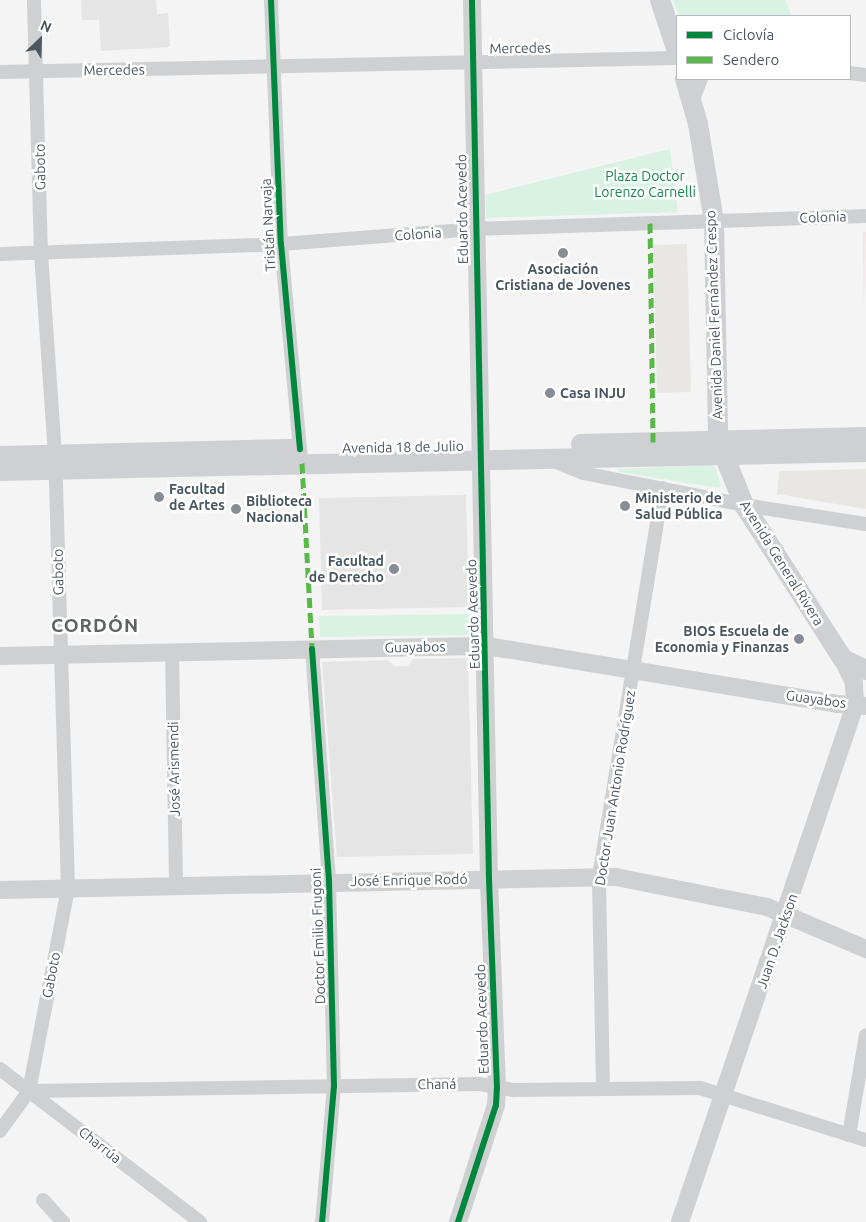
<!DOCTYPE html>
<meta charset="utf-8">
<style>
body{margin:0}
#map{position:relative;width:866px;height:1222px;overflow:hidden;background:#f4f4f4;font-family:Ubuntu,sans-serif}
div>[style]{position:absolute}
.commercial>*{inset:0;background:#e8e7e3}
.education>*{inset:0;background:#e6e5e6}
.medical>*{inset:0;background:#f1e7e6}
.green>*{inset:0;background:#d9f2e3}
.minor>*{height:14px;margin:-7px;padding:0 7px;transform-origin:7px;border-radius:7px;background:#ced0d2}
.tertiary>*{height:18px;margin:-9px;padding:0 9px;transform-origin:9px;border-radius:9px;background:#ced0d2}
.secondary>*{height:20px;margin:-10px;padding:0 10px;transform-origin:10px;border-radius:10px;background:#ced0d4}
.quiet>*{height:5px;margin-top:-2.5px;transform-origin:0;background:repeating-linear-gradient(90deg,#58b947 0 10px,transparent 0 15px)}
.cycleway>*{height:6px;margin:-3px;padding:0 3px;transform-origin:3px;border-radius:3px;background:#00873e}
.dots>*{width:14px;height:14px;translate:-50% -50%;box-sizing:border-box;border:2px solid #fff;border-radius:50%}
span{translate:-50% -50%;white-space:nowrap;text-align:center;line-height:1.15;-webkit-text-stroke:5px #fff;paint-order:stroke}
.street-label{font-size:14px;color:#4a5661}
.park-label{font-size:14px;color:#17864f}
.poi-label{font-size:14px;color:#4a5661;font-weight:700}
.left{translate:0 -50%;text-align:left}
.right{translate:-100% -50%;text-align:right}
.district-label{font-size:19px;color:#5f6368;font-weight:700;letter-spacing:1px}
.legend{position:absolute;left:676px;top:15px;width:175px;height:65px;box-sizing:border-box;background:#fff;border:1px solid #b7bbc0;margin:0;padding:6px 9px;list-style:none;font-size:15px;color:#4a5661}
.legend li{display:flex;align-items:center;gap:10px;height:25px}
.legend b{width:25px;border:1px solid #b7bbc0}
.north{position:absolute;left:15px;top:15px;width:50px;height:50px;-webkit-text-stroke:4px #fff;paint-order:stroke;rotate:24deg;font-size:14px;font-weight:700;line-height:20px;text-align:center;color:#4a5661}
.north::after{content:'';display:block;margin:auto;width:18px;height:22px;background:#4a5661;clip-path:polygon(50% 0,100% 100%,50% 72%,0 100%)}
</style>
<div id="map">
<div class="commercial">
<i style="clip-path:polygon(687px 244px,691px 392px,657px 393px,653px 245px)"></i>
<i style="clip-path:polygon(866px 469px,866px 509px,777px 494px,779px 471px)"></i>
</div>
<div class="education">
<i style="clip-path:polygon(81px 0,156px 0,157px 14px,168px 13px,170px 47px,101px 51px,99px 20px,82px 20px)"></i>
<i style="clip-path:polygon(466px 495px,469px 607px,322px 610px,319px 498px)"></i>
<i style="clip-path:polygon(468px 658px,473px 854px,337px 857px,322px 662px,388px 660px,394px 666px,408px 666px,413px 659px)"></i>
</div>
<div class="medical">
<i style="clip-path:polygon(863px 232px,866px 232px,864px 315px,863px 259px)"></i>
</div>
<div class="green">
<i style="clip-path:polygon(673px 0,785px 0,792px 16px,679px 16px)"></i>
<i style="clip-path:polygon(670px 149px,678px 212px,486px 218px,485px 195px)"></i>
<i style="clip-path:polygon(711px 465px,715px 467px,721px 485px,719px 488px,620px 472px,618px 469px)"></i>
<i style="clip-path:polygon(469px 614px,469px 635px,320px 637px,319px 616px)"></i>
</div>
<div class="minor">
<i style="left:271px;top:0;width:244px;rotate:87.7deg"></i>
<i style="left:281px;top:244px;width:215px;rotate:84.7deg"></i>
<i style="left:0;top:72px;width:677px;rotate:-1.18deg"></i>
<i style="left:850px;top:73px;width:16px;rotate:7deg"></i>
<i style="left:692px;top:102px;width:25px;rotate:-69deg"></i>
<i style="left:0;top:254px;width:281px;rotate:-2deg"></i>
<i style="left:281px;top:244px;width:194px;rotate:-4.4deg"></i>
<i style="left:474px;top:229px;width:392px;rotate:-1.9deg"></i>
<i style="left:556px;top:462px;width:29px;rotate:22deg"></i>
<i style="left:583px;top:473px;width:164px;rotate:11.2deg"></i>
<i style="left:744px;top:505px;width:123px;rotate:8.9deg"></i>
<i style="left:312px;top:649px;width:234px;rotate:85.8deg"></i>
<i style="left:329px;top:882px;width:204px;rotate:88.6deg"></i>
<i style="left:334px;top:1086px;width:137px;rotate:95deg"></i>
<i style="left:172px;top:652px;width:235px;rotate:89deg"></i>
<i style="left:0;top:1069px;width:252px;rotate:37.4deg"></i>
<i style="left:603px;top:1089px;width:212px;rotate:-91.1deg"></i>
<i style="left:599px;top:877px;width:394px;rotate:-80.7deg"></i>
<i style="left:29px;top:1091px;width:450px;rotate:-0.9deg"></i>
<i style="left:479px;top:1084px;width:36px;rotate:10deg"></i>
<i style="left:514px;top:1090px;width:186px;rotate:-0.6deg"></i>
<i style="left:700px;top:1088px;width:174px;rotate:17.4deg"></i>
<i style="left:0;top:1131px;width:49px;rotate:-54.1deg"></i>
<i style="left:29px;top:1091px;width:207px;rotate:-79.1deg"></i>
<i style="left:68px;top:888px;width:434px;rotate:-91.7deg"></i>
<i style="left:55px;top:454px;width:200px;rotate:-94deg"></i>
<i style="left:41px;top:254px;width:254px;rotate:-91.6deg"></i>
<i style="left:849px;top:1135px;width:101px;rotate:-80.4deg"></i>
<i style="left:43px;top:1200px;width:30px;rotate:48deg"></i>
</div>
<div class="tertiary">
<i style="left:0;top:656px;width:487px;rotate:-1.2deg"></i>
<i style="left:487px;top:646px;width:355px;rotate:9.4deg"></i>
<i style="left:837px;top:704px;width:29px;rotate:4deg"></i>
<i style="left:0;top:890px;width:616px;rotate:-1.21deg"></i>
<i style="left:616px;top:877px;width:154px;rotate:11.2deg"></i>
<i style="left:767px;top:907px;width:108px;rotate:23deg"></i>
<i style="left:458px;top:1222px;width:123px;rotate:-72deg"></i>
<i style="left:496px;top:1105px;width:17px;rotate:-87deg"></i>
<i style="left:497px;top:1088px;width:209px;rotate:-92.2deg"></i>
<i style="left:489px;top:879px;width:879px;rotate:-91.11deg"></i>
<i style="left:680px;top:1222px;width:546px;rotate:-71.3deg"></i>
<i style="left:855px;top:705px;width:22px;rotate:-93deg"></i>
<i style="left:854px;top:683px;width:26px;rotate:-115deg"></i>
</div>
<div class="secondary">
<i style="left:660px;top:0;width:54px;rotate:71.6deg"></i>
<i style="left:685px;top:79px;width:47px;rotate:73.9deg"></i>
<i style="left:698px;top:124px;width:99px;rotate:80.7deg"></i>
<i style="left:714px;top:222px;width:218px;rotate:88.9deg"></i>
<i style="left:718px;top:440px;width:70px;rotate:68.2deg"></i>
<i style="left:744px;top:505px;width:183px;rotate:57.3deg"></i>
<i style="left:843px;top:659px;width:25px;rotate:26deg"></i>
<i style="left:581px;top:444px;width:285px;rotate:-1.4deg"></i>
<i style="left:0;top:456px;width:297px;rotate:-1.4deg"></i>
<i style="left:0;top:471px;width:866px;rotate:-1.26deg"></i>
</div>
<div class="quiet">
<i style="left:650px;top:223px;width:219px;rotate:89.2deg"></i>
<i style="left:302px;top:463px;width:186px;rotate:86.9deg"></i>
</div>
<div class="cycleway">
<i style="left:271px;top:0;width:244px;rotate:87.7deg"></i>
<i style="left:281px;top:244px;width:206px;rotate:84.7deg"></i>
<i style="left:312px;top:649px;width:234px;rotate:85.8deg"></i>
<i style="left:329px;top:882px;width:204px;rotate:88.6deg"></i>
<i style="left:334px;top:1086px;width:137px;rotate:95deg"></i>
<i style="left:458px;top:1222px;width:123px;rotate:-72deg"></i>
<i style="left:496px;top:1105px;width:17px;rotate:-87deg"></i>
<i style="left:497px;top:1088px;width:209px;rotate:-92.2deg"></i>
<i style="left:489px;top:879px;width:879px;rotate:-91.11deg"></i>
</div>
<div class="dots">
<i style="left:563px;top:253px;background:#868d94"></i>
<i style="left:550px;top:393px;background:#868d94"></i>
<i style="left:159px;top:497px;background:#868d94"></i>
<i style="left:625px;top:506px;background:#868d94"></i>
<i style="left:236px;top:509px;background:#868d94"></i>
<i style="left:394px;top:569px;background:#868d94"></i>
<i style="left:799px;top:639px;background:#868d94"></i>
</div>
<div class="street-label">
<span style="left:520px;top:48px;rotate:-1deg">Mercedes</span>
<span style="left:114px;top:70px;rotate:-1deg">Mercedes</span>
<span style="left:40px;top:167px;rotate:-91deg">Gaboto</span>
<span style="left:462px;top:209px;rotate:-91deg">Eduardo Acevedo</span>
<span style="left:823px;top:217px;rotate:-2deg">Colonia</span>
<span style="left:268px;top:225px;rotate:-93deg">Tristán Narvaja</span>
<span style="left:418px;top:234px;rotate:-4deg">Colonia</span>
<span style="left:714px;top:315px;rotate:-92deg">Avenida Daniel Fernández Crespo</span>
<span style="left:403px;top:447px;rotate:-1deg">Avenida 18 de Julio</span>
<span style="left:782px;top:563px;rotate:58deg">Avenida General Rivera</span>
<span style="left:58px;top:572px;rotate:-91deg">Gaboto</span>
<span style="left:473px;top:614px;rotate:-92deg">Eduardo Acevedo</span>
<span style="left:415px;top:647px;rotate:-1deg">Guayabos</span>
<span style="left:816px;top:699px;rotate:8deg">Guayabos</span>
<span style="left:174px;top:769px;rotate:-91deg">José Arismendi</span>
<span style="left:615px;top:788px;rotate:-81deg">Doctor Juan Antonio Rodríguez</span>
<span style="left:409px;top:880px;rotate:-1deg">José Enrique Rodó</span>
<span style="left:318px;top:936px;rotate:-92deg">Doctor Emilio Frugoni</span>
<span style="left:777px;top:941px;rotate:-71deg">Juan D. Jackson</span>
<span style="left:51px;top:975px;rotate:-79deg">Gaboto</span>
<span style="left:482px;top:1019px;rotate:-92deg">Eduardo Acevedo</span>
<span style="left:437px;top:1084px;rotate:-1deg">Chaná</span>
<span style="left:100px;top:1145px;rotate:38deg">Charrúa</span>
</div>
<div class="park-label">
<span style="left:645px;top:184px">Plaza Doctor<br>Lorenzo Carnelli</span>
</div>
<div class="poi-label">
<span style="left:563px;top:277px">Asociación<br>Cristiana de Jovenes</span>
<span class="left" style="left:560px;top:393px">Casa INJU</span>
<span class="left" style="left:169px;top:497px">Facultad<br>de Artes</span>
<span class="left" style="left:635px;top:506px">Ministerio de<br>Salud Pública</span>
<span class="left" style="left:246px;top:509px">Biblioteca<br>Nacional</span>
<span class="right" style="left:384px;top:569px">Facultad<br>de Derecho</span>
<span class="right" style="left:789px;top:639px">BIOS Escuela de<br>Economia y Finanzas</span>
</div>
<div class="district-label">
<span style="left:95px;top:626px">CORDÓN</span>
</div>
<ul class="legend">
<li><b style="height:6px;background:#00873e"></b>Ciclovía</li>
<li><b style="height:6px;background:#58b947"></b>Sendero</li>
</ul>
<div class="north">N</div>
</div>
